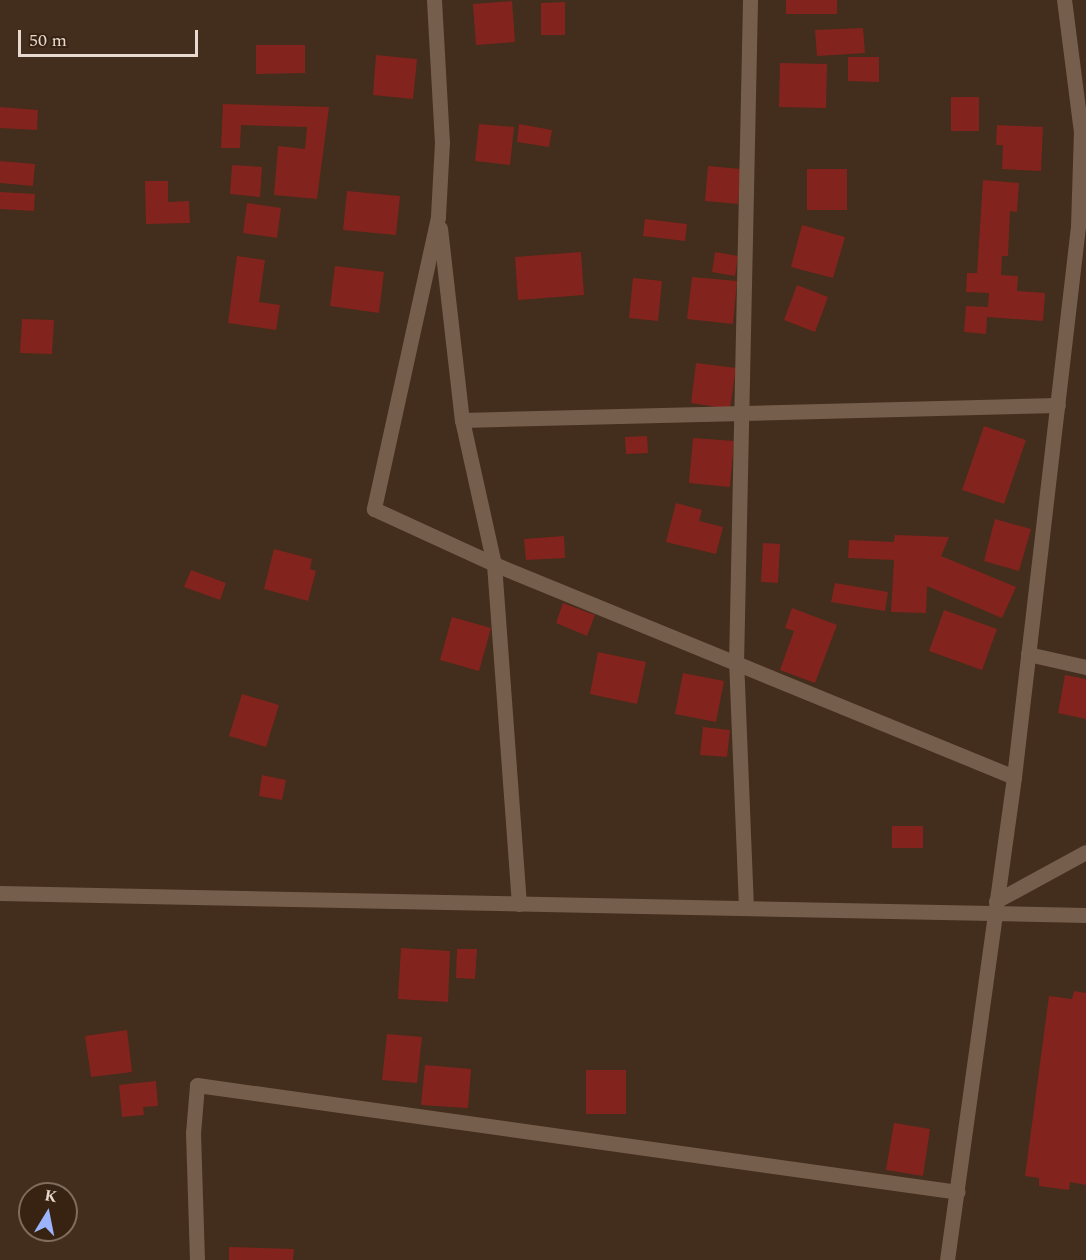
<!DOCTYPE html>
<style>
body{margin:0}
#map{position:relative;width:1086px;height:1260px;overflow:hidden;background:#432d1c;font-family:Spectral,serif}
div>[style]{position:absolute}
.building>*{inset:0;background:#82241d}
.minor>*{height:15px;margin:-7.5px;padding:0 7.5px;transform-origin:7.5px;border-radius:7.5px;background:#765e4c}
span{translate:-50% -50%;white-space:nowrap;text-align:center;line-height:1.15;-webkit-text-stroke:5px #382312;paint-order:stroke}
.north{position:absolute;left:18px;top:1182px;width:60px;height:60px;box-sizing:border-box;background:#382312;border:2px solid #7e6c5e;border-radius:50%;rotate:10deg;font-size:16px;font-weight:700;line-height:24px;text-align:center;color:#e7d9cf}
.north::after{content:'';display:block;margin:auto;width:21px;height:27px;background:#9cb4fd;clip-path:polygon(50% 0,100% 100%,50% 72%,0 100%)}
.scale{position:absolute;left:18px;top:30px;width:180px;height:27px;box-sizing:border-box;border:3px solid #e7d9cf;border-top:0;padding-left:8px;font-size:18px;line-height:21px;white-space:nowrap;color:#e7d9cf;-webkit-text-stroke:4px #382312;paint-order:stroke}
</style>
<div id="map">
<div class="building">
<i style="clip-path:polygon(786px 0,837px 0,837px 14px,786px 14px)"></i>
<i style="clip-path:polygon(512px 1px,515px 42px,476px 45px,473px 4px)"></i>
<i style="clip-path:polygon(565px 2px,565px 35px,541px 35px,541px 3px)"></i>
<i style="clip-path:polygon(863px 28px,865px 53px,817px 56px,815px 30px)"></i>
<i style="clip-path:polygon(256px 45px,305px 45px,305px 73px,256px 74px)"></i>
<i style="clip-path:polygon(376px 55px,417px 59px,413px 99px,373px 95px)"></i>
<i style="clip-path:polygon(848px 57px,879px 57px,879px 82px,848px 81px)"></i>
<i style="clip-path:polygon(780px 63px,827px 64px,826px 108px,779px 107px)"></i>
<i style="clip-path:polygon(951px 97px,979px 97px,979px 131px,951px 131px)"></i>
<i style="clip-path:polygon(223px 104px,329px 107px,317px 199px,274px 195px,278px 146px,305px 149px,307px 127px,241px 125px,240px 148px,221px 148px)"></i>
<i style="clip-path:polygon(0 107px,38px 110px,37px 130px,0 128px)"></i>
<i style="clip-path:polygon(479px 124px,514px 127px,510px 165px,475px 161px)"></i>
<i style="clip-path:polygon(519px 124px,552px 130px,549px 147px,517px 142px)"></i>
<i style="clip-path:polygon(997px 125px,1043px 127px,1041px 171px,1002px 169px,1003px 145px,996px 145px)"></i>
<i style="clip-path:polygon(0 161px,35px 164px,33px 186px,0 183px)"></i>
<i style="clip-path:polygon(232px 165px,262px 167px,260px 197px,230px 194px)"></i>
<i style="clip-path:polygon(708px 166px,741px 169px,738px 204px,705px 201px)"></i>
<i style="clip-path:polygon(807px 169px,847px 169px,847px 210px,807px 210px)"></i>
<i style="clip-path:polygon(983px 180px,1019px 183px,1017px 212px,1010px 211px,1008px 256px,1002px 256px,1001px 275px,1018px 276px,1017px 291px,1045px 293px,1043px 321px,987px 317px,986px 334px,964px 332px,966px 306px,988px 307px,989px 293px,966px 292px,967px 273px,977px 273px)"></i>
<i style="clip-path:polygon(145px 181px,168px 181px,168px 202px,189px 201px,190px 223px,146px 224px)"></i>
<i style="clip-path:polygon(347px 191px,400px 196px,396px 235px,343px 230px)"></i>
<i style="clip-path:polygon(0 192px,35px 194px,34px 211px,0 209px)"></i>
<i style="clip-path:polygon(247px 203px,281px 208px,277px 238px,243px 233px)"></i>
<i style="clip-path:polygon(645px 219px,687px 224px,685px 241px,643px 236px)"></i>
<i style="clip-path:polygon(802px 225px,845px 237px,833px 278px,791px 267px)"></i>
<i style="clip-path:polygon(581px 252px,584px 295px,518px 300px,515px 257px)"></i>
<i style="clip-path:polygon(715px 252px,738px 256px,735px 276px,712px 272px)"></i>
<i style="clip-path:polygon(237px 256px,265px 260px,259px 302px,280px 305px,276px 330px,228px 323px)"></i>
<i style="clip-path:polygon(335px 266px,384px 272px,379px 313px,330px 306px)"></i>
<i style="clip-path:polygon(692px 277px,737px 281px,733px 324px,687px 319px)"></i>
<i style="clip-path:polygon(633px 278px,662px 281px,658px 321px,629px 318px)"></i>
<i style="clip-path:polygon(797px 285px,828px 297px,815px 332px,784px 320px)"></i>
<i style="clip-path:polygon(22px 319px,54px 320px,52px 354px,20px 353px)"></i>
<i style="clip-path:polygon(696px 363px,736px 368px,730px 409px,691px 403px)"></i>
<i style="clip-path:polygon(984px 426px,1026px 440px,1004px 504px,962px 490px)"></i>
<i style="clip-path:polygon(647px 436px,648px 453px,626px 454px,625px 437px)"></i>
<i style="clip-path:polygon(693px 438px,734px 441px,730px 487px,689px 483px)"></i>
<i style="clip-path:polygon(676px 503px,702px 510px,699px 521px,723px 527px,716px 554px,666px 542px)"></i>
<i style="clip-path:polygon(995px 519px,1031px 529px,1019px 571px,984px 561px)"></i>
<i style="clip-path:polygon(895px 535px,949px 537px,941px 556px,1016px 587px,1002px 618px,927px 586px,926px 613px,891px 612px,894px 560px,848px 558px,849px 540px,894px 542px)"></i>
<i style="clip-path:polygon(564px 536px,565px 558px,526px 560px,524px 539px)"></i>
<i style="clip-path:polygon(763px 543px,780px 544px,778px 583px,761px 582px)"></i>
<i style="clip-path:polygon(274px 549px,312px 559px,310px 569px,316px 571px,308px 601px,264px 589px)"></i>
<i style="clip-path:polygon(191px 570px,226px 583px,220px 600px,184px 587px)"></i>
<i style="clip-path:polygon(835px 583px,888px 592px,885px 611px,831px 602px)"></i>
<i style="clip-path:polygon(563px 603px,595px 615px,587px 636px,556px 623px)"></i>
<i style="clip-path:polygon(792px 608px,837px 625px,815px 683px,780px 670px,794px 631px,785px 628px)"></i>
<i style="clip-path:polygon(944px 610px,997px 629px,982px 670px,929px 651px)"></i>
<i style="clip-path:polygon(452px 617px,491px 628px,479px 671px,440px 660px)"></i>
<i style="clip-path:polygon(598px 652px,646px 662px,637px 704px,590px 694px)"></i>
<i style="clip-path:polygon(683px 673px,724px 681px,716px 722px,675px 714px)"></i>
<i style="clip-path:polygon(1065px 675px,1086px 679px,1086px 719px,1058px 713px)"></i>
<i style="clip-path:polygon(242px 694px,279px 705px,266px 747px,229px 736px)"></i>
<i style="clip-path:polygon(703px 727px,730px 730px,727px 757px,700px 755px)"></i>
<i style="clip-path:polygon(262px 775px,286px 780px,282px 800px,259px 796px)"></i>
<i style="clip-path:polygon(892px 826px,923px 826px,923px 848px,892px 848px)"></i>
<i style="clip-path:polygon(401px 948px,450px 951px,448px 1002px,398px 999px)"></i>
<i style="clip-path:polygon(457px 949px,477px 949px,475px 979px,456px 978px)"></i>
<i style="clip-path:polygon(1074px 991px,1086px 993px,1086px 1185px,1070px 1182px,1069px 1190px,1039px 1186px,1039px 1178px,1025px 1176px,1049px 996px,1072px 999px)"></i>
<i style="clip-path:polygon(127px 1030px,132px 1072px,91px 1077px,85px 1036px)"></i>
<i style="clip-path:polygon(387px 1034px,422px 1037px,417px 1083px,382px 1080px)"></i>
<i style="clip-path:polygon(425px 1065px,471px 1069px,468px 1108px,421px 1105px)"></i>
<i style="clip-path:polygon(586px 1070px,626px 1070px,626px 1114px,586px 1114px)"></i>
<i style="clip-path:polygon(156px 1081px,158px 1106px,143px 1107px,144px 1115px,122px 1117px,119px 1085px)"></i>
<i style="clip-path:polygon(894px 1123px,930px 1129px,923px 1176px,886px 1170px)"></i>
<i style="clip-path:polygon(229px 1247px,294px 1249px,293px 1260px,229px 1260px)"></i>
</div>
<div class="minor">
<i style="left:434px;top:0;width:142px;rotate:86.8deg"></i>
<i style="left:442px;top:142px;width:75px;rotate:93.1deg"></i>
<i style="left:438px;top:217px;width:299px;rotate:102.4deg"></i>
<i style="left:374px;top:509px;width:132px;rotate:24.6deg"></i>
<i style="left:494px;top:564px;width:562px;rotate:22.27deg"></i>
<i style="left:440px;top:228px;width:193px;rotate:83.5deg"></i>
<i style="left:462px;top:420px;width:148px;rotate:77.5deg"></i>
<i style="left:494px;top:564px;width:341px;rotate:85.8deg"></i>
<i style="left:462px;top:420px;width:596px;rotate:-1.44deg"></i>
<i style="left:1028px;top:654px;width:59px;rotate:12.6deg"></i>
<i style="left:0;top:893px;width:1086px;rotate:1.16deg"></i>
<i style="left:996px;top:901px;width:102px;rotate:-28.6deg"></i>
<i style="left:746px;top:908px;width:244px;rotate:-92.3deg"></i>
<i style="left:736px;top:664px;width:664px;rotate:-88.79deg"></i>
<i style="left:197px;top:1260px;width:127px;rotate:-91.8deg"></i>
<i style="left:193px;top:1133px;width:48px;rotate:-85.2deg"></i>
<i style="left:197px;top:1085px;width:768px;rotate:8deg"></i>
<i style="left:947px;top:1260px;width:488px;rotate:-82.1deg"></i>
<i style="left:1014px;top:777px;width:555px;rotate:-83.37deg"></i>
<i style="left:1078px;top:226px;width:94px;rotate:-88.2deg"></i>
<i style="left:1081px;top:132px;width:133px;rotate:-97.3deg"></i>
</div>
<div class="north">K</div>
<div class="scale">50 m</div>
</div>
